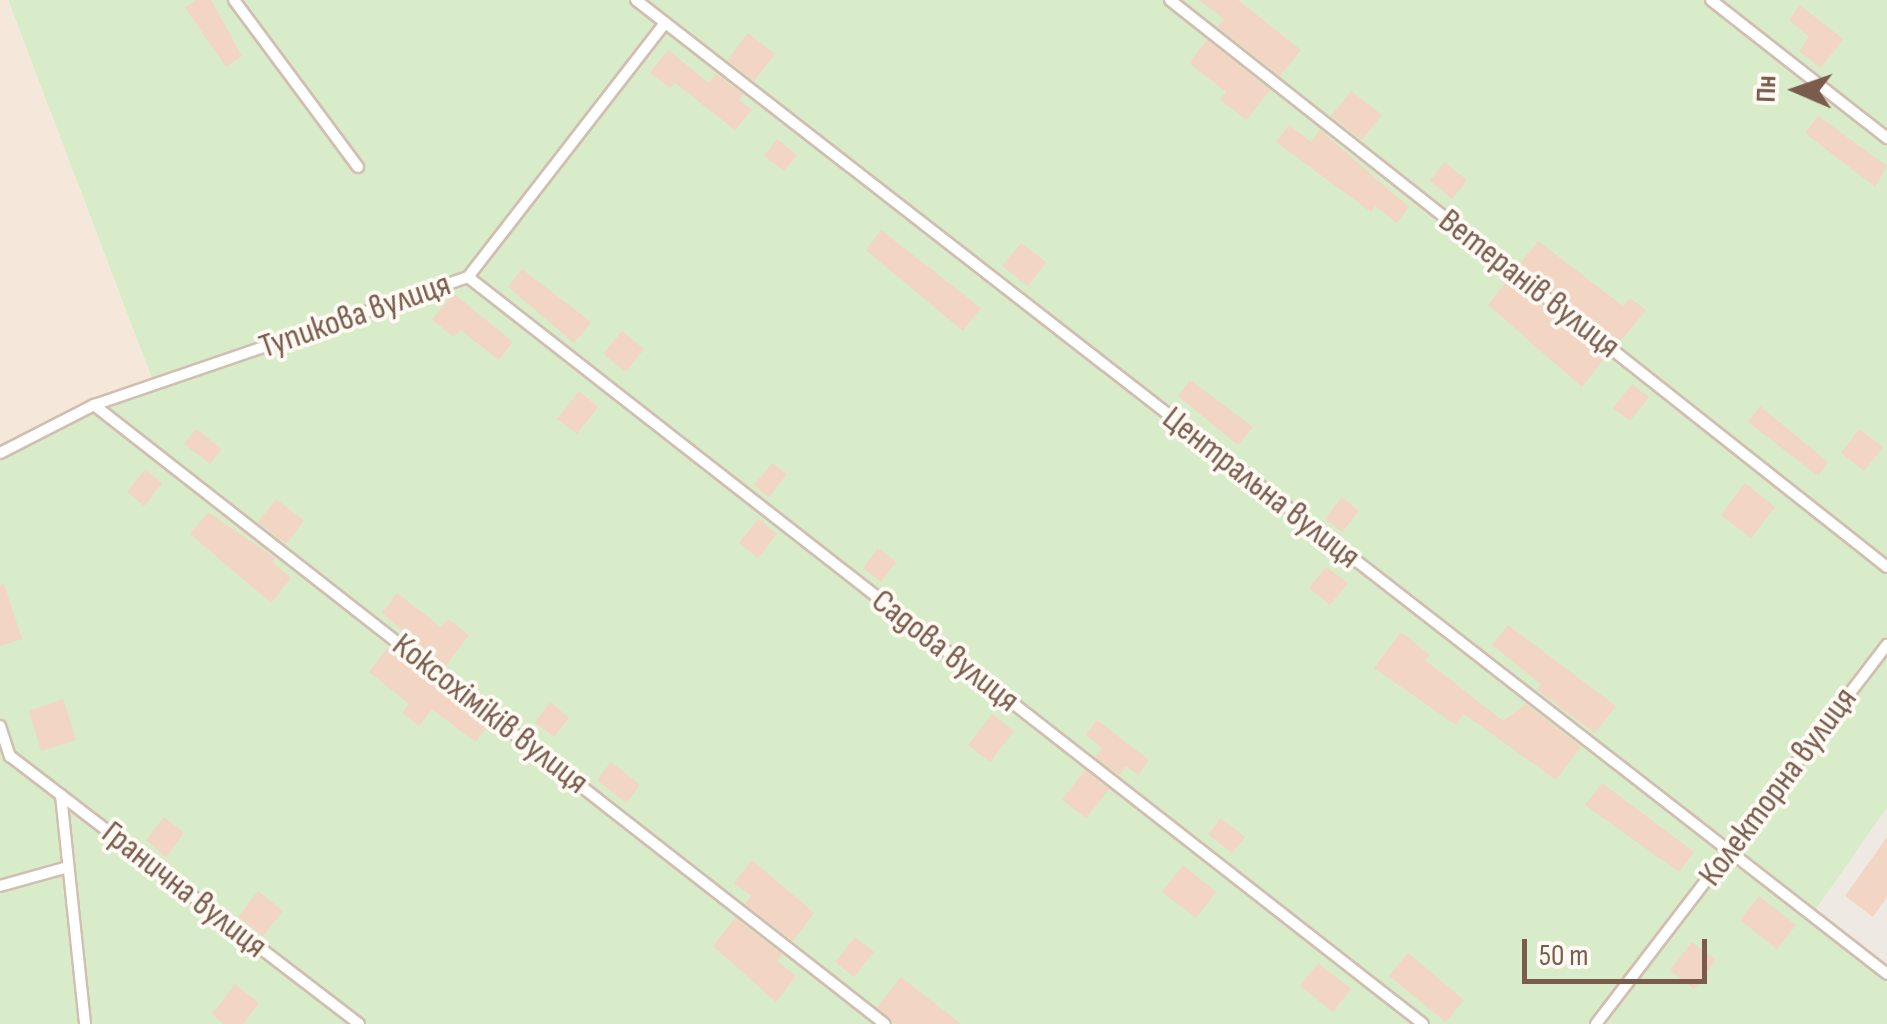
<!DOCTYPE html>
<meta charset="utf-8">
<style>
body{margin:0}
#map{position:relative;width:1887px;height:1024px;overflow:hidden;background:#fdf6ec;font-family:"Sofia Sans Condensed",sans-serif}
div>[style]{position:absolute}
.residential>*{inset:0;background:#f5e8da}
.industrial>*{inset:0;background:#efe9e4}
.green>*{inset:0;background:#d8ecc9}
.building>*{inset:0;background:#f3d5c3}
.roads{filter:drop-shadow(2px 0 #d1beb0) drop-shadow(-2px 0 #d1beb0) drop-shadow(0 2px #d1beb0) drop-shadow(0 -2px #d1beb0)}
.lane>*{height:10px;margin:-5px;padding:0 5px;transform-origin:5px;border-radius:5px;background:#fff}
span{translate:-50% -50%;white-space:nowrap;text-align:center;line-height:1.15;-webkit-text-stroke:8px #fffaf3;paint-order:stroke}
.street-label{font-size:35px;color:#7a5c4d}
.north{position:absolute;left:1747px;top:40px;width:100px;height:100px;-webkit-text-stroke:8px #fffaf3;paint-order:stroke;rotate:272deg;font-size:28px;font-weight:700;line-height:40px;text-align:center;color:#7a5c4d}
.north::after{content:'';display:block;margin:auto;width:35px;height:45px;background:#7a5c4d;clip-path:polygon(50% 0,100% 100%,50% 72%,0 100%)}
.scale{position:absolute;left:1522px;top:939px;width:185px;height:45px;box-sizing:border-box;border:5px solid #7a5c4d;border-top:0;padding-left:12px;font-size:30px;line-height:35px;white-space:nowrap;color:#7a5c4d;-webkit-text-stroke:8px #fffaf3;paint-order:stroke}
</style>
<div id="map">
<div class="residential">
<i style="clip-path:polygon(0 0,8px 0,154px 384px,0 453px)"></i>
</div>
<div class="industrial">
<i style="clip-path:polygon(1887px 808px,1887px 974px,1812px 915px)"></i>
</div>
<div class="green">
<i style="clip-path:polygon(8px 0,1887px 0,1887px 808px,1812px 915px,1887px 974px,1887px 1024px,0 1024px,0 453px,94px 405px,154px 384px)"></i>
</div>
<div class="building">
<i style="clip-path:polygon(196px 0,211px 0,242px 56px,226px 67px,185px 8px)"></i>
<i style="clip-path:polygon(1199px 0,1238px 0,1301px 50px,1280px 76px,1218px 27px,1224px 19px)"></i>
<i style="clip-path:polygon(1800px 5px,1843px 39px,1821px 68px,1799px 51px,1809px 37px,1789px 20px)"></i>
<i style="clip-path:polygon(748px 33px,775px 54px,754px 81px,727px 60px)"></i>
<i style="clip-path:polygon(1207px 40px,1270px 90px,1246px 120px,1220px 100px,1226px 92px,1189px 63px)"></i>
<i style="clip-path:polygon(668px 50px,709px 83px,716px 74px,743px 94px,739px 100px,752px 110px,735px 130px,675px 83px,670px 88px,650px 73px)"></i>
<i style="clip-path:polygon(1351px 91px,1382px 115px,1362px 140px,1331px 116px)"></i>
<i style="clip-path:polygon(1818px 116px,1887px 166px,1875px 187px,1805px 133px)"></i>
<i style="clip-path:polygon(1289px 125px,1311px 142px,1320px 130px,1409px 207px,1397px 223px,1375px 206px,1371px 212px,1276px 142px)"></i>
<i style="clip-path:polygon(777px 139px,797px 155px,784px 171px,764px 156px)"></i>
<i style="clip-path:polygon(1444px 162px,1467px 180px,1452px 199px,1430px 181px)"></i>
<i style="clip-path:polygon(881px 230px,981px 308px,963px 331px,866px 250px)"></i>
<i style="clip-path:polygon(1538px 241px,1623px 306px,1630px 298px,1646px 310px,1625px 336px,1617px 342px,1519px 265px)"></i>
<i style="clip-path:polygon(1021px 243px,1046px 262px,1028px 286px,1002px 266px)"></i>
<i style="clip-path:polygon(522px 269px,591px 322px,574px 343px,508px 287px)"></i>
<i style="clip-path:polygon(1508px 279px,1606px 356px,1582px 387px,1488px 305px)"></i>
<i style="clip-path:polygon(453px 293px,513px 342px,499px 360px,460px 330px,454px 337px,432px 320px)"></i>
<i style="clip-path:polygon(622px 331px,644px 349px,626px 372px,603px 354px)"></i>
<i style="clip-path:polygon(1190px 380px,1253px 427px,1238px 445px,1178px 396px)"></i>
<i style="clip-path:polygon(1632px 384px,1649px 397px,1630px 421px,1613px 408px)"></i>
<i style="clip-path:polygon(579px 391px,598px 407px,577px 434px,557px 419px)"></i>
<i style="clip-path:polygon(1760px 406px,1828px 462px,1818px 476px,1748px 422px)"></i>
<i style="clip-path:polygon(196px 429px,222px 449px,210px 464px,184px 444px)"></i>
<i style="clip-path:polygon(1859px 429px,1883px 447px,1864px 471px,1841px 453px)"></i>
<i style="clip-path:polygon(772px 463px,787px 474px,769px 497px,754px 485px)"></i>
<i style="clip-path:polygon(145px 469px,162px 483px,144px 506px,127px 492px)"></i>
<i style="clip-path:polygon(1745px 483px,1775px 507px,1751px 538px,1721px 515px)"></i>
<i style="clip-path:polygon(1342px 497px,1359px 511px,1342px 532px,1325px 519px)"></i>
<i style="clip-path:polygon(276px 499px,304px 521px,286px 544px,258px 522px)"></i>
<i style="clip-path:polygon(208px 512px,275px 558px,272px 562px,291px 578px,271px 603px,190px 534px)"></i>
<i style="clip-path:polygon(758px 519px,777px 534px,758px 558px,739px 543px)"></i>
<i style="clip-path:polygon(878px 548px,896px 562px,881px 582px,863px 568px)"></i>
<i style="clip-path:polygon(1326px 567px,1348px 583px,1330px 605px,1309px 588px)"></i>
<i style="clip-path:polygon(4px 584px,22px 639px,0 646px,0 585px)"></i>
<i style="clip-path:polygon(397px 593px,441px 627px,448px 619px,469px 635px,444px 668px,382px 613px)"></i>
<i style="clip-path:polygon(1508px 625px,1616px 706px,1595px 733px,1537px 690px,1541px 684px,1492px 645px)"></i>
<i style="clip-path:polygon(1401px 632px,1430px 655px,1425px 660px,1503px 721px,1526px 704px,1581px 747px,1556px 780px,1464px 714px,1456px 725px,1374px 668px)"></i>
<i style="clip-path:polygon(388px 647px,488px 726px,475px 742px,432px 709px,419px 726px,402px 713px,409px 704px,369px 672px)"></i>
<i style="clip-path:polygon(63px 699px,76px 740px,41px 751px,29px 711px)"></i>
<i style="clip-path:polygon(550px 702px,569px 718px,554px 737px,535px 722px)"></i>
<i style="clip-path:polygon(992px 714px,1014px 731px,990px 762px,968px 745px)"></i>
<i style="clip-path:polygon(1097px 720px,1149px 760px,1138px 775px,1126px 766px,1119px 775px,1095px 757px,1102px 748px,1086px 735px)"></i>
<i style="clip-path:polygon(611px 762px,640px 785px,626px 803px,597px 780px)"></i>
<i style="clip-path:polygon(1085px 770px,1109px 789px,1086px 818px,1062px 800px)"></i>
<i style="clip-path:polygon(1602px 783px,1694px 852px,1679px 872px,1585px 805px)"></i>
<i style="clip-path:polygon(164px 817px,184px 833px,166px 857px,146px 840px)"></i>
<i style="clip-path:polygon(1221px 818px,1245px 837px,1232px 853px,1208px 834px)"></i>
<i style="clip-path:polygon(1887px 837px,1887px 897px,1873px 917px,1845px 896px)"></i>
<i style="clip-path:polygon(752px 860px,814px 913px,793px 941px,745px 904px,751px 896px,734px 883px)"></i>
<i style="clip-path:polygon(1183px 865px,1216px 892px,1196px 918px,1162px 892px)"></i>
<i style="clip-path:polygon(258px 891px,283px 911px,263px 936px,238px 917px)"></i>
<i style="clip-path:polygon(1759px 896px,1796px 925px,1777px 949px,1740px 920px)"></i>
<i style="clip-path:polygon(735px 918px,782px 954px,777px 961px,796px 976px,776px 1002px,713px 946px)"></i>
<i style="clip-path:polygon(855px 937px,874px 952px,854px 977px,835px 962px)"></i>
<i style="clip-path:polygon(1692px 942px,1716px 960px,1694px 989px,1670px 970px)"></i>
<i style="clip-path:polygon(1408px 953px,1464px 1000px,1446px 1022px,1389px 976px)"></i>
<i style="clip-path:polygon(1318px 963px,1351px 989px,1333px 1012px,1300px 986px)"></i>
<i style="clip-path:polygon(901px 977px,961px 1024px,894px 1024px,877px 1007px)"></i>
<i style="clip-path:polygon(235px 984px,259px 1003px,243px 1024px,224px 1024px,212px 1014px)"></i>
</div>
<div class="roads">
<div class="lane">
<i style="left:234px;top:0;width:208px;rotate:53.4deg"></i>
<i style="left:636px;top:0;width:1585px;rotate:37.9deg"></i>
<i style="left:1170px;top:0;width:914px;rotate:38.34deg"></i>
<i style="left:1711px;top:0;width:224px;rotate:38.1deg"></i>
<i style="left:468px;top:277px;width:1212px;rotate:38.03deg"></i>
<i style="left:94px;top:405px;width:1004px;rotate:38.05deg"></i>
<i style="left:0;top:453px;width:106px;rotate:-27.1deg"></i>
<i style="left:94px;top:405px;width:395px;rotate:-18.9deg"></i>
<i style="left:468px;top:277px;width:321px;rotate:-52.2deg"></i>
<i style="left:0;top:726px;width:32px;rotate:72deg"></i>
<i style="left:10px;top:756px;width:440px;rotate:37.5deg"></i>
<i style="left:61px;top:795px;width:230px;rotate:84deg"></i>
<i style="left:0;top:886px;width:71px;rotate:-15.6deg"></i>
<i style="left:1596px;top:1024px;width:478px;rotate:-52.5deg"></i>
</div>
</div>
<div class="street-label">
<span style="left:1529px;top:284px;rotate:38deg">Ветеранів вулиця</span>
<span style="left:355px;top:316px;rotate:-19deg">Тупикова вулиця</span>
<span style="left:1261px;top:488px;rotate:38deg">Центральна вулиця</span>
<span style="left:945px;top:651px;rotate:38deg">Садова вулиця</span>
<span style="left:490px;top:714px;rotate:38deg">Коксохіміків вулиця</span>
<span style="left:1778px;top:787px;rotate:-53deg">Колекторна вулиця</span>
<span style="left:184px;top:890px;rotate:38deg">Гранична вулиця</span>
</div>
<div class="north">Пн</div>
<div class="scale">50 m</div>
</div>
